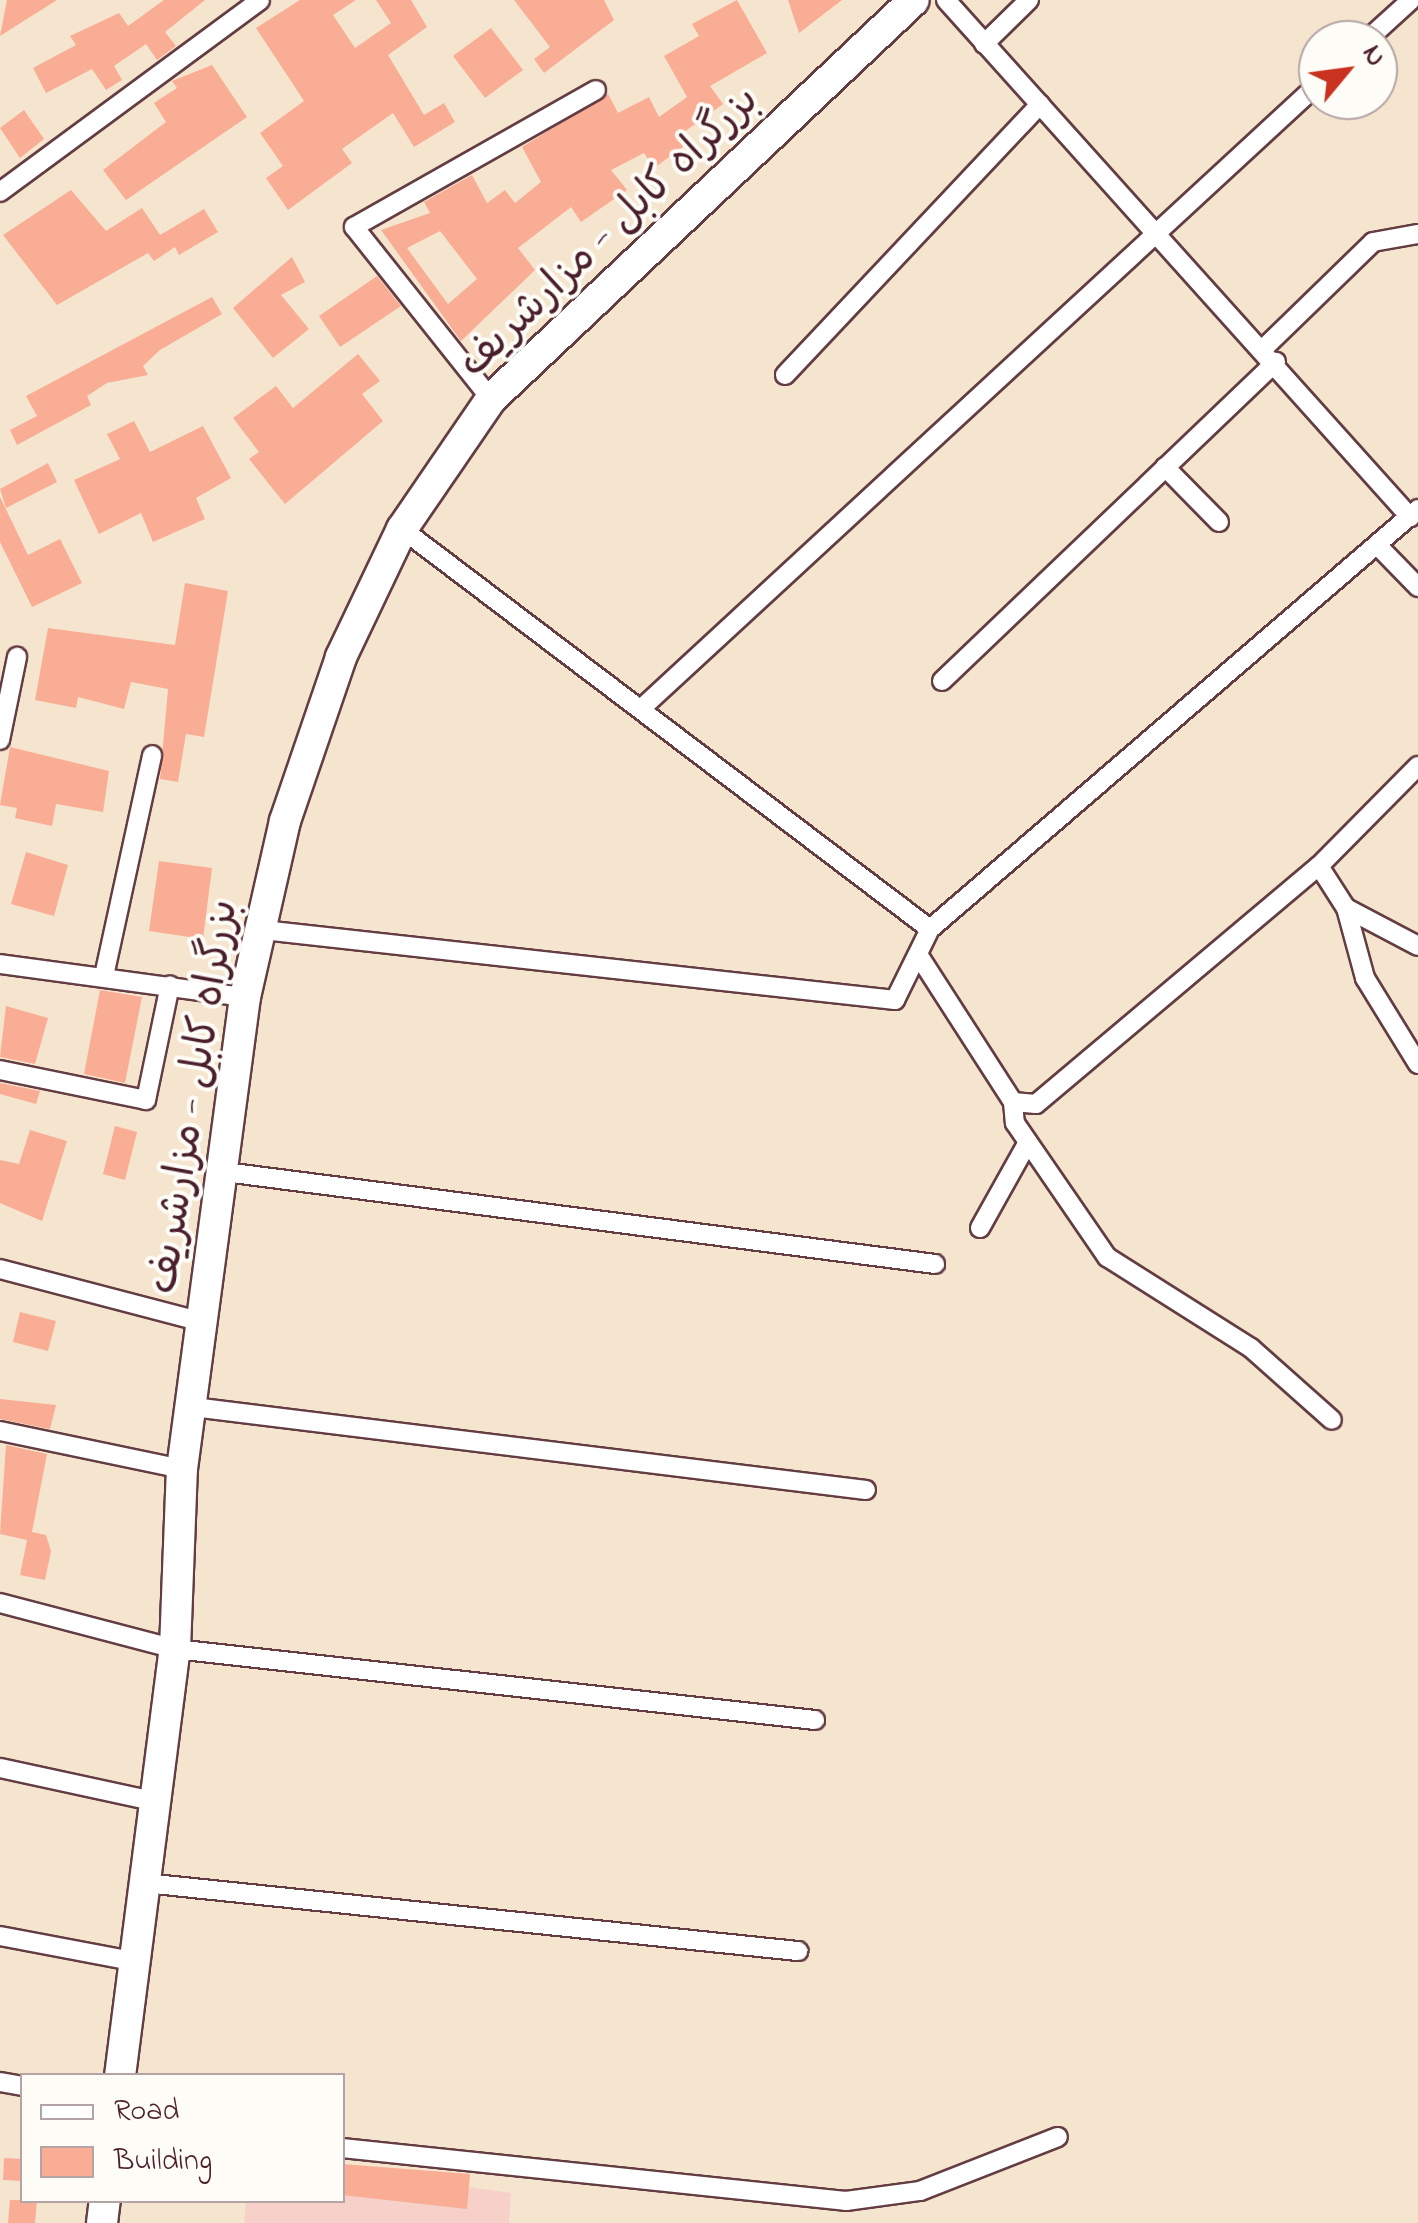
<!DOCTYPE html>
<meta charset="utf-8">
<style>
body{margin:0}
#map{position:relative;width:1418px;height:2223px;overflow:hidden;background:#f5e5ce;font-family:"Indie Flower","Playpen Sans Arabic",sans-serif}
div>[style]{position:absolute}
.built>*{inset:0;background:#f7d0c9}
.building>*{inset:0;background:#f9ad95}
.roads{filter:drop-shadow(2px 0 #643d43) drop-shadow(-2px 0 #643d43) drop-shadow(0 2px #643d43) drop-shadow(0 -2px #643d43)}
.minor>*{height:18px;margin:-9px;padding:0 9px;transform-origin:9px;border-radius:9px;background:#fff}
.trunk>*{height:30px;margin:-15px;padding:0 15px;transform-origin:15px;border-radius:15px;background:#fff}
span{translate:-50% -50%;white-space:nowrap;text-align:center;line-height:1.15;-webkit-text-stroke:8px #fdfcf7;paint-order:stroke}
.street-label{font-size:42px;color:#4a1f2b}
.legend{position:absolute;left:20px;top:2073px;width:325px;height:130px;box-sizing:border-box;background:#fdfcf7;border:2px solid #b5a4a5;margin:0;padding:12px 18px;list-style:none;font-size:30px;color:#4a1f2b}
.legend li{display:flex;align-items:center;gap:20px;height:50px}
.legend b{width:50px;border:2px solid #b5a4a5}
.north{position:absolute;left:1298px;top:20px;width:100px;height:100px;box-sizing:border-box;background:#fdfcf7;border:2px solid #b5a4a5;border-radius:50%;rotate:61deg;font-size:28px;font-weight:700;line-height:40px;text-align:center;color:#4a1f2b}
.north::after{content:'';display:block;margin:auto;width:35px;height:45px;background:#c8321e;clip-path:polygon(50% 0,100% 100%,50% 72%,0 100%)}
</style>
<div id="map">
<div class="built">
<i style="clip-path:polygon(343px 2170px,511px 2193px,509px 2223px,244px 2223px,246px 2201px,342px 2200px)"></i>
</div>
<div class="building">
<i style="clip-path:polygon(7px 0,57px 0,0 36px)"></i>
<i style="clip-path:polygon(164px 0,205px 0,165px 32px,176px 46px,157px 60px,146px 44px,114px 66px,122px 80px,106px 90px,92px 69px,46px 93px,33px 68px,76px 45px,70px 36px,119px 13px,128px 26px)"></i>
<i style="clip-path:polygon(300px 0,356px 0,333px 15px,355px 48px,391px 23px,376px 0,411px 0,427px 27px,388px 55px,424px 115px,444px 103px,455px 122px,414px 147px,393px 113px,342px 149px,352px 163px,288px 210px,266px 178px,283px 166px,260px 133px,304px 101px,256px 28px)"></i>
<i style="clip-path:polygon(514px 0,604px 0,614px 20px,544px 73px,534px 59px,550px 47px)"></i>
<i style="clip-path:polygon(evenodd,737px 0,767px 53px,710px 86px,723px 104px,684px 132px,691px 141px,654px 168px,644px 153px,611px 170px,627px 190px,581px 222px,571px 207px,518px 248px,535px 270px,461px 341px,381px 230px,430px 213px,424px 202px,472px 175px,487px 203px,505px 190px,515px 203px,541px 182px,522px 147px,608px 94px,618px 113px,649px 97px,659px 117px,687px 97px,664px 56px,699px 36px,692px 24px,737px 0,440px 231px,477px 279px,448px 304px,407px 248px,440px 231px)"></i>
<i style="clip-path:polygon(788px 0,842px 0,799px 33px)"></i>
<i style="clip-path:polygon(491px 28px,523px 70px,485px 98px,453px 56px)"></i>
<i style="clip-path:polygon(212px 65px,247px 117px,126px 200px,103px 170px,166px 122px,154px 103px,177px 88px,172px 81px)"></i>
<i style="clip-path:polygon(24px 110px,44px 139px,20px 158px,0 128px)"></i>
<i style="clip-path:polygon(71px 190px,106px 231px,142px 208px,160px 235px,204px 209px,218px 232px,179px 255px,175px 247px,154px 261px,148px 253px,57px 305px,3px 235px)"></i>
<i style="clip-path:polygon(292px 257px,305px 282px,281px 295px,309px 329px,273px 358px,233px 308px)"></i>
<i style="clip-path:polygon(377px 276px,401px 306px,340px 347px,319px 316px)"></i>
<i style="clip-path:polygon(212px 297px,222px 314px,160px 350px,143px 366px,148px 375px,107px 383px,87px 396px,91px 405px,17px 445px,10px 430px,37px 416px,26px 396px)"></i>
<i style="clip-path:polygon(358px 354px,380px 381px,362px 394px,383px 421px,285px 504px,249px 459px,259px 452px,233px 418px,276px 386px,293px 408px)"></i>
<i style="clip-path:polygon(134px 421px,150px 452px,203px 426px,231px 478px,196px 498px,205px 519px,153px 542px,141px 513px,99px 534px,74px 480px,120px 459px,107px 434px)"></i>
<i style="clip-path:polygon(48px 463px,57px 482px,6px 508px,0 489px)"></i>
<i style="clip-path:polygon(0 497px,28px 555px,60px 539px,82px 583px,32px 607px,0 542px)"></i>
<i style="clip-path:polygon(185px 583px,228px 591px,204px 737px,186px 734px,178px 782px,160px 779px,168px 689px,131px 682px,124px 709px,78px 697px,76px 708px,35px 700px,48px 628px,175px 645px)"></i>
<i style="clip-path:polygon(10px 747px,109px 771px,103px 812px,56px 804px,52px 826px,15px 818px,17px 808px,0 805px)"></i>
<i style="clip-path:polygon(26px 852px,68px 865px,54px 916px,11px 904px)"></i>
<i style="clip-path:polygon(159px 861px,212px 868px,203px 939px,149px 931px)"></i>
<i style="clip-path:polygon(100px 990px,142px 997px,125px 1083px,84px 1074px)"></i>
<i style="clip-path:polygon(6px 1006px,48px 1018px,35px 1064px,0 1057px)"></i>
<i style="clip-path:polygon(0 1083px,40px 1091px,36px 1104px,0 1094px)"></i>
<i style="clip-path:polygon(115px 1126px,137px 1132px,125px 1180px,103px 1174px)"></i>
<i style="clip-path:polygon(30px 1130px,67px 1141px,42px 1221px,0 1203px,0 1160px,19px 1164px)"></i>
<i style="clip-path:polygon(20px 1312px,56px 1321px,48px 1351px,13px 1342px)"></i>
<i style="clip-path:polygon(0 1399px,56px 1405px,50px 1429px,0 1419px)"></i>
<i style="clip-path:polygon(6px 1445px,47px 1454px,32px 1532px,46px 1535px,51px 1551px,45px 1580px,20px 1575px,27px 1540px,0 1534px)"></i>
<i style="clip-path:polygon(4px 2158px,22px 2159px,22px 2181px,3px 2180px)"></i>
<i style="clip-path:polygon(342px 2164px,470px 2174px,467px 2209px,342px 2195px)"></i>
<i style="clip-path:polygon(10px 2200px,37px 2200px,35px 2223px,8px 2223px)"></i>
</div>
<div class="roads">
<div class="minor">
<i style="left:946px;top:0;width:695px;rotate:48.09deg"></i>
<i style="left:1367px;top:40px;width:59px;rotate:-42.3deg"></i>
<i style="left:984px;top:44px;width:63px;rotate:-44.4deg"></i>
<i style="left:0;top:192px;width:323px;rotate:-36.4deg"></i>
<i style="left:1262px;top:350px;width:155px;rotate:-44.2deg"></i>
<i style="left:1373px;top:242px;width:46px;rotate:-10.1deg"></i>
<i style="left:785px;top:375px;width:372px;rotate:-46.7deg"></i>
<i style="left:491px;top:399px;width:220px;rotate:-128.5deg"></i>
<i style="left:354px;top:227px;width:278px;rotate:-29.5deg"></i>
<i style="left:1165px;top:467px;width:77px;rotate:45.5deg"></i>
<i style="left:402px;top:529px;width:662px;rotate:37.15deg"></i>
<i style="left:1379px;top:547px;width:56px;rotate:45.7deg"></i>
<i style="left:942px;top:681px;width:462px;rotate:-43.7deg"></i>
<i style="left:644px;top:706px;width:917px;rotate:-42.7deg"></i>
<i style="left:0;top:740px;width:85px;rotate:-78.4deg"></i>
<i style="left:1319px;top:866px;width:50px;rotate:57.3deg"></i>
<i style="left:1346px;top:908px;width:73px;rotate:74.8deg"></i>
<i style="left:1365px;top:978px;width:101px;rotate:58.4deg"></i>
<i style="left:1346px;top:908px;width:81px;rotate:27.8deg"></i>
<i style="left:263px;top:930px;width:636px;rotate:6.32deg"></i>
<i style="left:895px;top:1000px;width:79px;rotate:-63.8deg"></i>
<i style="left:930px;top:929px;width:644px;rotate:-40.72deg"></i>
<i style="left:919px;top:956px;width:174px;rotate:57.2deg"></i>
<i style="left:1013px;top:1102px;width:23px;rotate:5deg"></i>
<i style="left:1036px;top:1104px;width:370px;rotate:-40.1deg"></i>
<i style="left:1319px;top:866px;width:141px;rotate:-45.3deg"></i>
<i style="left:0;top:964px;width:247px;rotate:7.7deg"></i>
<i style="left:104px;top:976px;width:226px;rotate:-77.7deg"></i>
<i style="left:0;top:1070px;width:149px;rotate:11.6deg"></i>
<i style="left:146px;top:1100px;width:117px;rotate:-78.2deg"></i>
<i style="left:1013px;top:1102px;width:21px;rotate:85deg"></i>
<i style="left:1015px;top:1123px;width:163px;rotate:55.5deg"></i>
<i style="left:1107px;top:1257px;width:170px;rotate:32.3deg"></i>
<i style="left:1251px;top:1348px;width:108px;rotate:41.6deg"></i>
<i style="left:225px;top:1172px;width:716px;rotate:7.38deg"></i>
<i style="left:980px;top:1228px;width:98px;rotate:-60.8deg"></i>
<i style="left:0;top:1269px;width:209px;rotate:14.7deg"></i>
<i style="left:193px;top:1407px;width:678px;rotate:7.03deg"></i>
<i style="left:0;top:1431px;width:186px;rotate:11.8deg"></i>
<i style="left:0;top:1603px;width:181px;rotate:14.7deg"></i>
<i style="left:175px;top:1649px;width:644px;rotate:6.33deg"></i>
<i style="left:0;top:1768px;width:156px;rotate:12.2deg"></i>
<i style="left:145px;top:1883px;width:657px;rotate:5.95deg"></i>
<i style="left:0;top:1936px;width:134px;rotate:10.7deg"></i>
<i style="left:0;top:2082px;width:22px;rotate:10deg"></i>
<i style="left:342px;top:2148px;width:507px;rotate:6deg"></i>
<i style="left:846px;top:2201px;width:75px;rotate:-7.7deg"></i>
<i style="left:920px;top:2191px;width:148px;rotate:-21.4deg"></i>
</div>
<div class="trunk">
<i style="left:120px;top:2076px;width:431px;rotate:-82.7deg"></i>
<i style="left:175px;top:1649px;width:180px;rotate:-87.8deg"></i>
<i style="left:182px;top:1469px;width:476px;rotate:-82.4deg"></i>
<i style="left:245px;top:997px;width:180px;rotate:-77.2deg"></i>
<i style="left:285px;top:821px;width:173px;rotate:-71.1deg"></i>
<i style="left:341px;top:657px;width:142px;rotate:-64.5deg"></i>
<i style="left:402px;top:529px;width:158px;rotate:-55.6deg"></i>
<i style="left:491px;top:399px;width:581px;rotate:-43.33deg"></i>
<i style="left:102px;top:2223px;width:23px;rotate:-83deg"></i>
</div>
</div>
<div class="street-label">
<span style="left:610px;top:233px;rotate:-44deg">بزرگراه کابل - مزارشریف</span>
<span style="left:195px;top:1097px;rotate:-81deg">بزرگراه کابل - مزارشریف</span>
</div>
<ul class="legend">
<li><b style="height:12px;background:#fff"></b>Road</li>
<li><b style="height:28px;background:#f9ad95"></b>Building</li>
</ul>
<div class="north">N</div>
</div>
